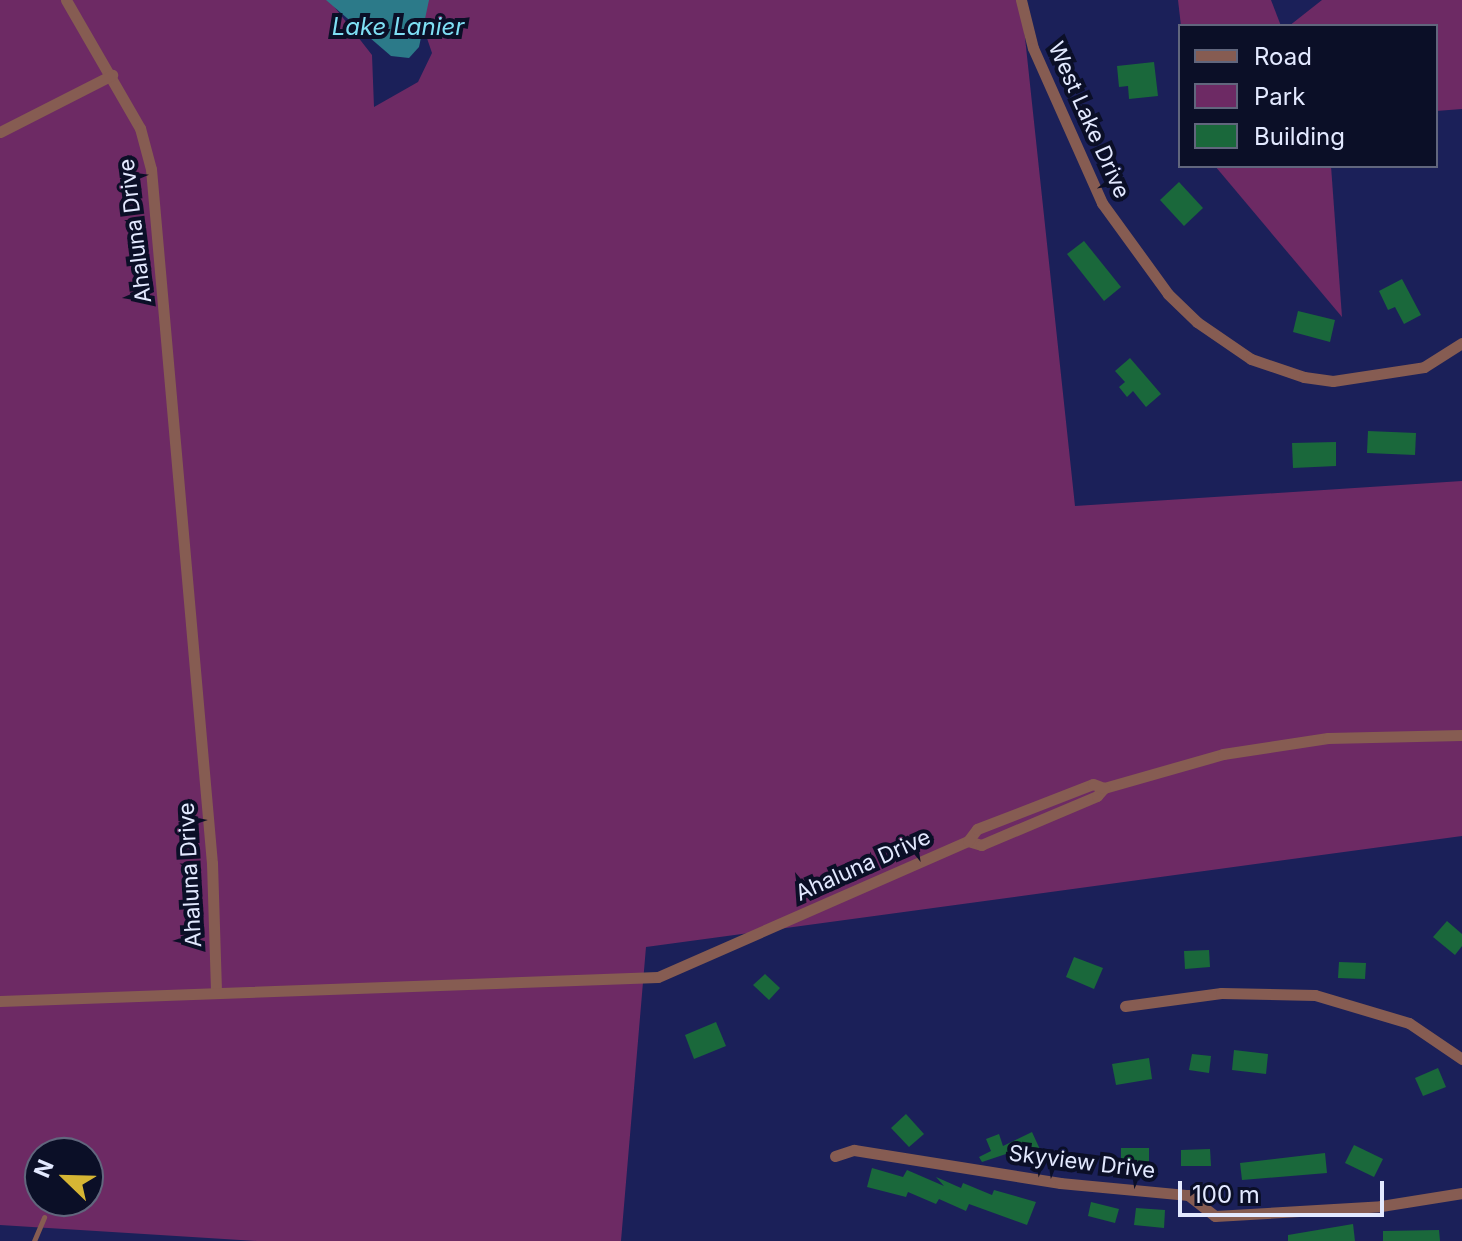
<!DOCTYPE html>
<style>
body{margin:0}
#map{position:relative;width:1462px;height:1241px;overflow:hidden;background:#1b2059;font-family:Inter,sans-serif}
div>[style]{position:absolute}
.green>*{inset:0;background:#6d2a64}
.water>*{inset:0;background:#2c7a89}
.building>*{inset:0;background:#1a683b}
.service>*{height:5px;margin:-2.5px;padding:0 2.5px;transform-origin:2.5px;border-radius:2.5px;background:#865c52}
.minor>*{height:11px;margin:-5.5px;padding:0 5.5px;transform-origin:5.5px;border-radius:5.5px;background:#865c52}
span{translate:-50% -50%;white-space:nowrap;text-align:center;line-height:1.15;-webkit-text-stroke:8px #0b0f27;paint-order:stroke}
.street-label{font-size:22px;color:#e3e9ff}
.water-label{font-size:24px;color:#7edef3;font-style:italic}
.legend{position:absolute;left:1178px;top:24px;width:260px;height:144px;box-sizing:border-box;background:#0b0f27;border:2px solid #61667d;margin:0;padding:10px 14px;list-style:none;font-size:24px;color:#e3e9ff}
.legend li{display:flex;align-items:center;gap:16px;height:40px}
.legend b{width:40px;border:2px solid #61667d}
.north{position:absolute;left:24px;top:1137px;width:80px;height:80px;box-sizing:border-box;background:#0b0f27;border:2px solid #61667d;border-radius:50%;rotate:293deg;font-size:22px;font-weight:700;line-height:32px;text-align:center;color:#e3e9ff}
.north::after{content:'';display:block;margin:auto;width:28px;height:36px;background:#d6b534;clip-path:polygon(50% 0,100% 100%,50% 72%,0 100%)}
.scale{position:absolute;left:1178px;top:1181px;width:206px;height:36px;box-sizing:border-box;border:4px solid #e3e9ff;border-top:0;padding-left:10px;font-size:24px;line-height:28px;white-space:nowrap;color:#e3e9ff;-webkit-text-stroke:6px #0b0f27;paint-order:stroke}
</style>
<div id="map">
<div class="green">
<i style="clip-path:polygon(evenodd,0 0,329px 0,372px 55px,374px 107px,418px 82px,432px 53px,414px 0,1021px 0,1075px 506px,1462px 481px,1462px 836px,646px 947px,621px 1241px,257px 1241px,0 1225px,0 0,40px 1153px,88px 1153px,88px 1201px,40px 1201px,40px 1153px)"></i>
<i style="clip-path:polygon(1178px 0,1271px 0,1281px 26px,1181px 26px)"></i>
<i style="clip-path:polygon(1322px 0,1462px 0,1462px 109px,1436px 111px,1436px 26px,1289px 26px)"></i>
<i style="clip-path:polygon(1215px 166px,1331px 166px,1342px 317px)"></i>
</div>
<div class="water">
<i style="clip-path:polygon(326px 0,429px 0,419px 47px,409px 58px,391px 56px)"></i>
</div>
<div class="building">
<i style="clip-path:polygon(1154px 62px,1158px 96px,1129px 99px,1128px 86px,1119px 87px,1117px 66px)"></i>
<i style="clip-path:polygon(1179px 182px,1203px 208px,1184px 226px,1160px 200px)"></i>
<i style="clip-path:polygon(1084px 241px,1121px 287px,1104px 301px,1067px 254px)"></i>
<i style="clip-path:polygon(1402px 279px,1421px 315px,1404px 324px,1395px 307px,1388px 310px,1379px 291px)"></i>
<i style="clip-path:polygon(1298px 311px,1335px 320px,1330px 342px,1293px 332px)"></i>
<i style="clip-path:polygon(1130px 358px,1161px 394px,1146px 407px,1133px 391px,1127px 397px,1119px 387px,1125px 382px,1115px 371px)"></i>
<i style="clip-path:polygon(1368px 431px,1416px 433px,1415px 455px,1367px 453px)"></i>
<i style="clip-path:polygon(1336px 442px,1336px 466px,1293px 468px,1292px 443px)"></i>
<i style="clip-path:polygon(1447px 921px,1462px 934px,1462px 946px,1455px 955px,1433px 937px)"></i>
<i style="clip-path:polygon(1209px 950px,1210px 967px,1185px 969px,1184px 951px)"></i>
<i style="clip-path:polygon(1074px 957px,1103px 968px,1094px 989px,1066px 977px)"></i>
<i style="clip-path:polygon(1339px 962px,1366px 963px,1365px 979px,1338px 978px)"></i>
<i style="clip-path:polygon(765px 974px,780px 988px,769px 1000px,753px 985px)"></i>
<i style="clip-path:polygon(716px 1022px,726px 1046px,694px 1059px,685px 1035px)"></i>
<i style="clip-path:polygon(1234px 1050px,1268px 1054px,1266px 1074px,1232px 1070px)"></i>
<i style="clip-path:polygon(1192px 1054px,1211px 1056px,1209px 1073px,1189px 1070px)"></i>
<i style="clip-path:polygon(1149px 1058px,1152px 1079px,1116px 1085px,1112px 1064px)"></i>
<i style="clip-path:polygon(1438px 1068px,1446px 1087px,1423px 1096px,1415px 1078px)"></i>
<i style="clip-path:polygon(906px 1114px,924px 1134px,909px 1147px,891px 1128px)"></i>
<i style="clip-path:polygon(1032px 1132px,1043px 1156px,1030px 1162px,1024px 1148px,982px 1162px,979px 1157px,991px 1151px,986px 1139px,999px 1134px,1003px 1146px)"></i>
<i style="clip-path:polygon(1354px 1145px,1383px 1159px,1374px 1177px,1345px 1163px)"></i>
<i style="clip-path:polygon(1121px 1148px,1149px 1148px,1149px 1164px,1121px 1165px)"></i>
<i style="clip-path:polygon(1210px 1149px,1211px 1166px,1181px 1166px,1181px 1150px)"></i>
<i style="clip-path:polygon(1325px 1153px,1327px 1173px,1242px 1180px,1240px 1163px)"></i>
<i style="clip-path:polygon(872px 1168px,903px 1177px,907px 1170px,944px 1186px,936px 1177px,961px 1188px,963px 1183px,992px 1195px,994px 1190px,1036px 1202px,1027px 1225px,969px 1204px,966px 1211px,939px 1199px,936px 1204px,908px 1192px,906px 1197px,867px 1187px)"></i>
<i style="clip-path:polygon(1091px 1202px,1119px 1209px,1115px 1223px,1088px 1216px)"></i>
<i style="clip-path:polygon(1136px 1208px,1165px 1210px,1164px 1228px,1134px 1225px)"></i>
<i style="clip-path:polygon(1353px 1224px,1355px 1241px,1288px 1241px,1288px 1235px)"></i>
<i style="clip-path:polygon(1439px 1230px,1440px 1241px,1383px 1241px,1383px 1231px)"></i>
</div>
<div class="service">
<i style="left:34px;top:1241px;width:26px;rotate:-67deg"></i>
</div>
<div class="minor">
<i style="left:66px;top:0;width:148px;rotate:60deg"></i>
<i style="left:140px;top:128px;width:42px;rotate:75deg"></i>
<i style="left:151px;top:169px;width:697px;rotate:84.98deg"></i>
<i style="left:212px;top:863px;width:127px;rotate:88.2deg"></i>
<i style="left:1021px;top:0;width:49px;rotate:76deg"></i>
<i style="left:1033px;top:48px;width:170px;rotate:66deg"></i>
<i style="left:1102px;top:203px;width:112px;rotate:54deg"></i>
<i style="left:1168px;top:294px;width:40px;rotate:44deg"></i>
<i style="left:1197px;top:322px;width:65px;rotate:34.4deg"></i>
<i style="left:1251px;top:359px;width:56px;rotate:18.8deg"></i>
<i style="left:1304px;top:377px;width:29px;rotate:8deg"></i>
<i style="left:1333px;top:381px;width:92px;rotate:-8.7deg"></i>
<i style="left:1424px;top:367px;width:45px;rotate:-32.3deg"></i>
<i style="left:0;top:132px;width:126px;rotate:-27deg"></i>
<i style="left:968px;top:841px;width:14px;rotate:17deg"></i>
<i style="left:981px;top:845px;width:126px;rotate:-22.9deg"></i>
<i style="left:1097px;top:796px;width:11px;rotate:-49deg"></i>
<i style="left:1104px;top:788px;width:124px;rotate:-15.9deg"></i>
<i style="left:1223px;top:754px;width:106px;rotate:-8.7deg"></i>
<i style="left:1328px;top:738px;width:134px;rotate:-1.3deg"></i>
<i style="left:0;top:1001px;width:658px;rotate:-2.09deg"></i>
<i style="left:658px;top:977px;width:339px;rotate:-23.7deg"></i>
<i style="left:968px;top:841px;width:15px;rotate:-53deg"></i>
<i style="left:977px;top:829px;width:124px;rotate:-21.2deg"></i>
<i style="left:1093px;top:784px;width:12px;rotate:20deg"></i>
<i style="left:1125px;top:1006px;width:97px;rotate:-7.7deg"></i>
<i style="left:1221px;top:993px;width:94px;rotate:1.2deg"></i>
<i style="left:1315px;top:995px;width:98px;rotate:16.6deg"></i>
<i style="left:1409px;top:1023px;width:64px;rotate:34.2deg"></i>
<i style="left:835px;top:1156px;width:20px;rotate:-18deg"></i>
<i style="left:854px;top:1150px;width:209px;rotate:9.1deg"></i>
<i style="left:1060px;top:1183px;width:129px;rotate:5.4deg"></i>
<i style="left:1188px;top:1195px;width:34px;rotate:38deg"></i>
<i style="left:1215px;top:1216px;width:166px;rotate:-3.4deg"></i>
<i style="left:1381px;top:1206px;width:82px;rotate:-9.1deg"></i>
</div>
<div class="street-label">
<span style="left:1089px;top:120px;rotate:66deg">West Lake Drive</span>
<span style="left:135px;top:231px;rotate:-97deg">Ahaluna Drive</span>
<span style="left:863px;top:865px;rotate:-24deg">Ahaluna Drive</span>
<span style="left:190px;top:875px;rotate:-93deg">Ahaluna Drive</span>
<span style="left:1082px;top:1162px;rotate:7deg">Skyview Drive</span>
</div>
<div class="water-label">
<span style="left:398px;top:27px">Lake Lanier</span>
</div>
<ul class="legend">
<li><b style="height:10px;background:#865c52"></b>Road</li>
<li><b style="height:22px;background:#6d2a64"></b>Park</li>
<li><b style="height:22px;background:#1a683b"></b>Building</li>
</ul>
<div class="north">N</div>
<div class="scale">100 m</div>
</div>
